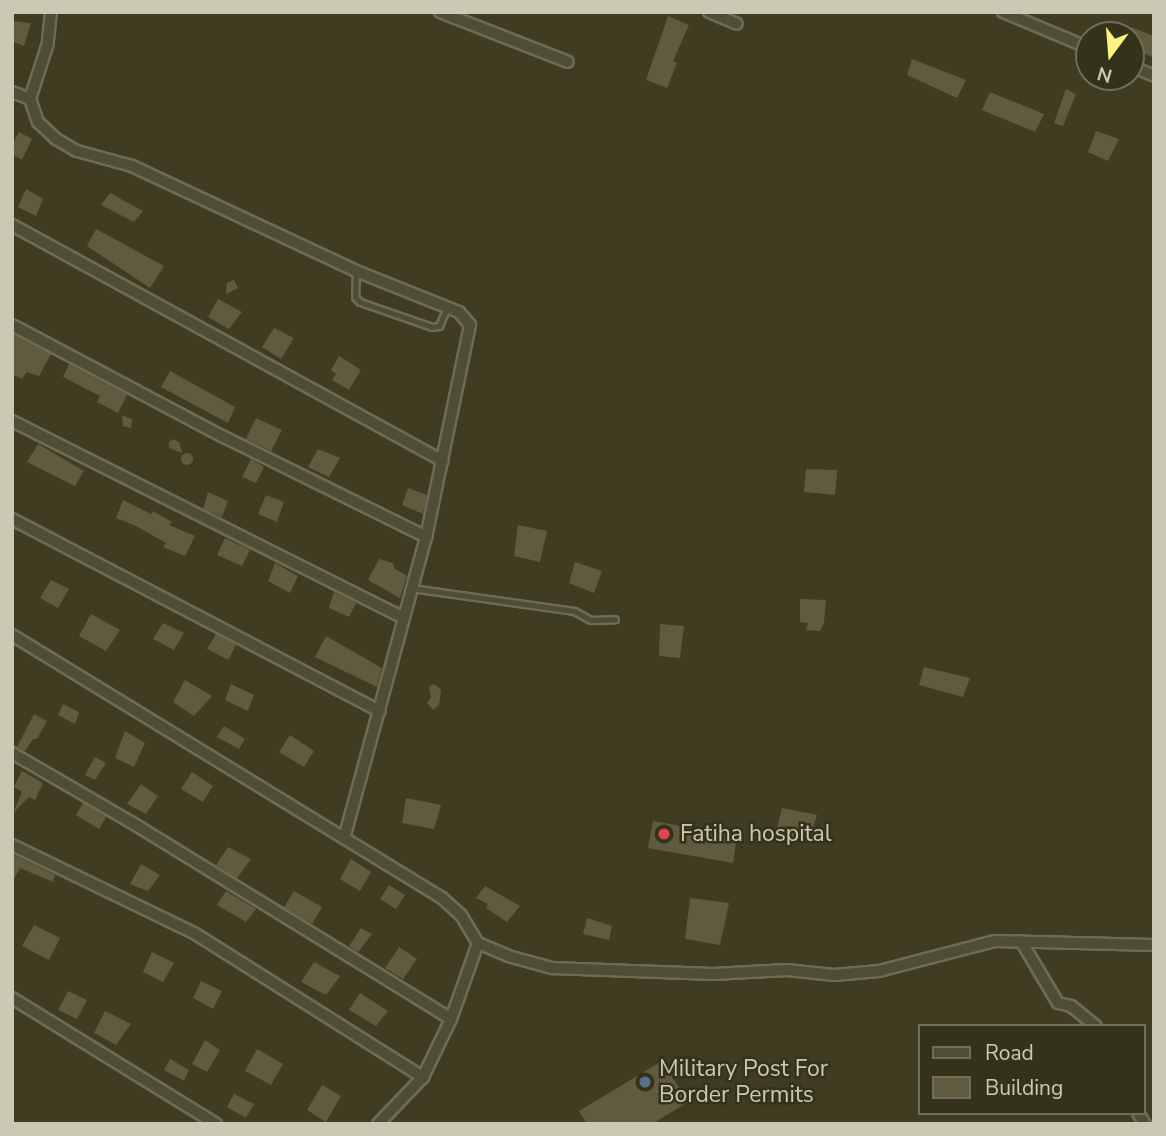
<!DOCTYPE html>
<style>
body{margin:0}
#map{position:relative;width:1166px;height:1136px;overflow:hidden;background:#403c22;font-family:"Nunito Sans",sans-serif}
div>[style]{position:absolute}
.building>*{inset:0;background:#605b3e}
.round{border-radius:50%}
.roads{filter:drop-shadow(2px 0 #6e6b55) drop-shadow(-2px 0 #6e6b55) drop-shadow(0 2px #6e6b55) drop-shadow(0 -2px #6e6b55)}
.lane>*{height:5px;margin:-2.5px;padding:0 2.5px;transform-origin:2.5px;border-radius:2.5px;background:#504d37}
.street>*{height:10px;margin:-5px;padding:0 5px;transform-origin:5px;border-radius:5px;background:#504d37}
.dots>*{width:19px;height:19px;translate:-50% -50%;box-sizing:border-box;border:4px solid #35321c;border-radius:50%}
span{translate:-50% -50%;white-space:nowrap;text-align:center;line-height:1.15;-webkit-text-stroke:5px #35321c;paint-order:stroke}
.poi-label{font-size:23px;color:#cbc8b3}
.left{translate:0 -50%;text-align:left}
.frame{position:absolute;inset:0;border:14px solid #cbc8b3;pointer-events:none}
.legend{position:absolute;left:918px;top:1024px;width:228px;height:91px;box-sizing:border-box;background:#35321c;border:2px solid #716e58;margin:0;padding:9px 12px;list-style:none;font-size:21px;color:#cbc8b3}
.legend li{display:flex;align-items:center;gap:14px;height:35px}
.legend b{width:35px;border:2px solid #716e58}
.north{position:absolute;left:1075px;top:21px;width:70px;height:70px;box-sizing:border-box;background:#35321c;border:2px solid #716e58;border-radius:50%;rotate:196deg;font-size:19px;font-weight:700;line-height:28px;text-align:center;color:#cbc8b3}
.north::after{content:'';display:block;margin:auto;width:24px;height:32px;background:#fff284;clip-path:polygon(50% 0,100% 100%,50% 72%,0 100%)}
</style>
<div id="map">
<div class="building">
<i style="clip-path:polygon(668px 16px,689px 25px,673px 61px,677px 63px,667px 88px,646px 80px)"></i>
<i style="clip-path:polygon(12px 21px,31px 23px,24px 46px,12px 41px)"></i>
<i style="clip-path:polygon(1131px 27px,1154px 36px,1154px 58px,1131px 47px)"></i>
<i style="clip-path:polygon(912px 59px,966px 80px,957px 98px,907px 75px)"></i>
<i style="clip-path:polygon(1066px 89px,1076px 94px,1063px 126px,1054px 123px)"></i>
<i style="clip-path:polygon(990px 92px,1044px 114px,1035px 132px,982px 110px)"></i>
<i style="clip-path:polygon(1096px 131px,1119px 139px,1108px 161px,1088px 152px)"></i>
<i style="clip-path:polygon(19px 132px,32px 139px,22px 160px,12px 154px,12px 145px)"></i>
<i style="clip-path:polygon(26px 189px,43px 199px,36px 216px,18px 207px)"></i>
<i style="clip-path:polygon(110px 193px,143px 211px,134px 222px,101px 205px)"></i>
<i style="clip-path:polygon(96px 229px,164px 266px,150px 288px,87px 246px)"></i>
<i style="clip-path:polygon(234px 280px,238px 288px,226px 294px,227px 283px)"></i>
<i style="clip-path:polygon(218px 299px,242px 312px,229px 329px,208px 317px)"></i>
<i style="clip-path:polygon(274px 328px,294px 338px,281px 359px,262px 347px)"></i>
<i style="clip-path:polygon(12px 334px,51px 354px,39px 376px,27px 372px,22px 379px,12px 374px)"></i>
<i style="clip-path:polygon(339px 356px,361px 370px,349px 390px,332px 380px,336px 374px,331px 370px)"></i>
<i style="clip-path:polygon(69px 364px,127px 395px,118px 413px,97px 402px,100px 396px,63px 377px)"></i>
<i style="clip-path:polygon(170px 371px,235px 407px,228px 423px,161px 387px)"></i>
<i style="clip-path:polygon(122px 415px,132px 419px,131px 428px,123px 426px)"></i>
<i style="clip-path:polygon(256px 418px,282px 430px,271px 451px,246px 439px)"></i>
<i style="clip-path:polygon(173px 439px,179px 442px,182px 453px,169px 448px,169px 442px)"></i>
<i style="clip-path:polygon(38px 444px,84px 471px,75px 486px,27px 462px)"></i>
<i style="clip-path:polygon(318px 449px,340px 458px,329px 477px,308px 467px)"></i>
<i class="round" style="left:181px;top:453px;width:12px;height:12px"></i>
<i style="clip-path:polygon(251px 459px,264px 467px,256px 483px,242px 477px)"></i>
<i style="clip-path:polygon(806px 469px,837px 470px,835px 495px,804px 492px)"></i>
<i style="clip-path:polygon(408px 488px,427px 495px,423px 514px,402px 505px)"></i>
<i style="clip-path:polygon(208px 492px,228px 501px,222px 517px,203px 509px)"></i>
<i style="clip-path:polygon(266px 495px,284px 502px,277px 522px,258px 514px)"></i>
<i style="clip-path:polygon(123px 500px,151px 514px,153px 511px,172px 522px,169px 525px,195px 536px,185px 556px,163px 547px,166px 543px,136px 526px,116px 518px)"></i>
<i style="clip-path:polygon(518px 525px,547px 531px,540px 562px,514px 556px)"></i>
<i style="clip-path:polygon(225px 538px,250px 550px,242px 566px,217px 555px)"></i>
<i style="clip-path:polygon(379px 559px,393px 563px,394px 568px,407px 576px,400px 598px,368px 580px)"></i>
<i style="clip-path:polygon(575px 562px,602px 571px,594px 593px,569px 583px)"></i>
<i style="clip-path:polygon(275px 563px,298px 576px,290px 593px,268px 581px)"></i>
<i style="clip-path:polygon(51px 580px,69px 589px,58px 608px,40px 598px)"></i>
<i style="clip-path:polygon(334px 592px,356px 603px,349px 617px,329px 608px)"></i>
<i style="clip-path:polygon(800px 599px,826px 600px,824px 623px,820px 631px,806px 630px,808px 623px,800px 622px)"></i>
<i style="clip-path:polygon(91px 614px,120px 630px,106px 651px,79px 636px)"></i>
<i style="clip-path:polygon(163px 623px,184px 633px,174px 650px,153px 639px)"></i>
<i style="clip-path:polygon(660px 624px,684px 626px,680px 658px,659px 656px)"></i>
<i style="clip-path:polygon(216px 634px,236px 645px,228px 660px,207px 649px)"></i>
<i style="clip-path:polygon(326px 636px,382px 668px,377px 687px,315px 657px)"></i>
<i style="clip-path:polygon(924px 667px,970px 678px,963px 697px,919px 685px)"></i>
<i style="clip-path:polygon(185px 680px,212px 696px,194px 716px,173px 702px)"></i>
<i style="clip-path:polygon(231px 684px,254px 695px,248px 711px,225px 700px)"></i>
<i style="clip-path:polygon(434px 684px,441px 690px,439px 705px,433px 710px,427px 703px,431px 697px,429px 687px)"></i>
<i style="clip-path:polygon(63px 704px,79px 712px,75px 724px,58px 715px)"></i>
<i style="clip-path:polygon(34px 714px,47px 721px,37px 739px,33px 739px,25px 751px,17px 747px)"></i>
<i style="clip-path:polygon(224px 726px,245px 739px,239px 749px,217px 737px)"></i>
<i style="clip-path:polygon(125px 731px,145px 743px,134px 767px,115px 758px)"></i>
<i style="clip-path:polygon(290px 735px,314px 751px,304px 767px,279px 752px)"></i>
<i style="clip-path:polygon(95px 757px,106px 763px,95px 780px,85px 775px)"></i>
<i style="clip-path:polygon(22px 771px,43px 783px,35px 800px,29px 797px,13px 813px,22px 792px,14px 787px)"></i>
<i style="clip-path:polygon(192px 772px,213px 786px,203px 802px,181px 789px)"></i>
<i style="clip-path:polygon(141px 784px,158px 796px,146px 814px,127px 804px)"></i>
<i style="clip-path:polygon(406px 798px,441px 805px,434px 829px,402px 823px)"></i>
<i style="clip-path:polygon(83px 803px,106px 817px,99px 829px,76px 815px)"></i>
<i style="clip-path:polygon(782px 808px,817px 815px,809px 841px,776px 832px)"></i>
<i style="clip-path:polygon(653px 821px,737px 836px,733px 863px,648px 848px)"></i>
<i style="clip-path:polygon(228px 847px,251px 859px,237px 878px,216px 865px)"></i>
<i style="clip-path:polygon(12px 854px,55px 875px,53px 882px,20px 868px,12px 883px)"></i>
<i style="clip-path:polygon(351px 859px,371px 872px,360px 891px,340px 879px)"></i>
<i style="clip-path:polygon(141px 864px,160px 875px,148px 891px,130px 884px)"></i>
<i style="clip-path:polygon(389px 885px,405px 895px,396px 909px,380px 899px)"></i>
<i style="clip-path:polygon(485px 886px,520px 906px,507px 922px,486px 908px,488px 904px,476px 898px)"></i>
<i style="clip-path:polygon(226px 891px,256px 909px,246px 922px,217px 905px)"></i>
<i style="clip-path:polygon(294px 891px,322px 907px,312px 924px,284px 907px)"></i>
<i style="clip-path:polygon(690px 898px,729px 903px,720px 945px,685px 939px)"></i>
<i style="clip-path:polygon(587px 918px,612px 926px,609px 940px,583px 934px)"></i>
<i style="clip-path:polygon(34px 925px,60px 938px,49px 960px,22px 946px)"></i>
<i style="clip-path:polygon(361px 928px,372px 934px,358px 952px,349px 946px)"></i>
<i style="clip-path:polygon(399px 947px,417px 959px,403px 979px,385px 968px)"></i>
<i style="clip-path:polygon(152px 952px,174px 963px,163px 982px,143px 972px)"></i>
<i style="clip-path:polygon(314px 962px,340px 976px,326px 995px,301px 982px)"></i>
<i style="clip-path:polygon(201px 981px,222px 991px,213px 1009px,193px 998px)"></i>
<i style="clip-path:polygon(68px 991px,87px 1000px,77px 1019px,58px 1010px)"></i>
<i style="clip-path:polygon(360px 993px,388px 1011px,376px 1026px,349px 1010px)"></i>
<i style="clip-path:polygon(105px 1011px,131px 1024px,116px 1045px,94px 1033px)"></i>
<i style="clip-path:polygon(205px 1040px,220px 1050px,207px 1072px,192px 1064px)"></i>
<i style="clip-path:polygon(257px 1049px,283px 1064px,271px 1085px,245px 1071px)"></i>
<i style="clip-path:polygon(170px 1059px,189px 1070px,184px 1081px,164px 1070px)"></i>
<i style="clip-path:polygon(662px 1061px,688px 1102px,652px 1124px,587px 1124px,579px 1111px)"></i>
<i style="clip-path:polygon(322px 1085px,341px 1096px,326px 1122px,307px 1110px)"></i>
<i style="clip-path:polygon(234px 1094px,254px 1104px,246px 1118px,227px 1107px)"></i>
</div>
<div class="roads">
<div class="lane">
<i style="left:356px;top:271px;width:26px;rotate:92deg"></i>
<i style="left:355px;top:297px;width:7px;rotate:45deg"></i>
<i style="left:360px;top:302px;width:76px;rotate:19.1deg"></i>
<i style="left:432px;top:327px;width:7px;rotate:-8deg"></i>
<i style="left:439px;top:326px;width:21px;rotate:-67deg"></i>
<i style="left:411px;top:588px;width:165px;rotate:8deg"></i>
<i style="left:574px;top:611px;width:19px;rotate:28deg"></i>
<i style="left:591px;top:620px;width:24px;rotate:-2deg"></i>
</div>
<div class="street">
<i style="left:51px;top:12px;width:31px;rotate:96deg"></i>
<i style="left:48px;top:43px;width:59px;rotate:107.8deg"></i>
<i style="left:30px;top:99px;width:24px;rotate:71deg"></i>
<i style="left:38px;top:122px;width:25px;rotate:43deg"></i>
<i style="left:56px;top:139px;width:24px;rotate:30deg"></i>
<i style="left:77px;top:151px;width:57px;rotate:15.3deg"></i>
<i style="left:132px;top:166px;width:247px;rotate:25.1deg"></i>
<i style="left:356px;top:271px;width:111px;rotate:21.7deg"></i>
<i style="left:459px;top:312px;width:17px;rotate:50deg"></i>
<i style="left:470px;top:325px;width:217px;rotate:101.7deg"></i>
<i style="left:426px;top:537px;width:312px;rotate:105.2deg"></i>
<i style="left:440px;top:12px;width:137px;rotate:21.3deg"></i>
<i style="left:709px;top:12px;width:30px;rotate:23deg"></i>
<i style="left:1003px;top:12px;width:93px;rotate:22.7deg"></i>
<i style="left:1131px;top:66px;width:25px;rotate:23deg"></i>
<i style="left:12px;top:92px;width:19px;rotate:21deg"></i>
<i style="left:12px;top:225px;width:491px;rotate:28.7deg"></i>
<i style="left:12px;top:325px;width:238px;rotate:27.9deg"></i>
<i style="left:222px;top:436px;width:228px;rotate:26.3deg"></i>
<i style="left:12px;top:421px;width:438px;rotate:26.7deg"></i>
<i style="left:12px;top:519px;width:415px;rotate:27.6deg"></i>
<i style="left:12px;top:635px;width:504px;rotate:31.45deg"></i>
<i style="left:442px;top:898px;width:25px;rotate:42deg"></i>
<i style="left:461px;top:915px;width:33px;rotate:59deg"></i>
<i style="left:478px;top:943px;width:33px;rotate:23deg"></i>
<i style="left:508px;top:956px;width:46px;rotate:15.3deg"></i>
<i style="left:552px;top:968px;width:161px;rotate:2.1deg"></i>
<i style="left:713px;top:974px;width:74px;rotate:-3.1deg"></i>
<i style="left:787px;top:970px;width:47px;rotate:6.1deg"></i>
<i style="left:834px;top:975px;width:45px;rotate:-5.1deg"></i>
<i style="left:879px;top:971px;width:120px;rotate:-14.5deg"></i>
<i style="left:995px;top:941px;width:159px;rotate:1.4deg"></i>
<i style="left:12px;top:753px;width:147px;rotate:30.2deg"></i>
<i style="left:139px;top:827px;width:366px;rotate:31.6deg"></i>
<i style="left:12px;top:845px;width:202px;rotate:25.8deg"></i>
<i style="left:194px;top:933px;width:271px;rotate:32.2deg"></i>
<i style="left:1021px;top:941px;width:72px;rotate:59.2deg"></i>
<i style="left:1058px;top:1003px;width:13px;rotate:13deg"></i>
<i style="left:1071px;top:1006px;width:32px;rotate:39deg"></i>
<i style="left:12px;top:998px;width:240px;rotate:31.7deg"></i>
<i style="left:1138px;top:1113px;width:13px;rotate:58deg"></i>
<i style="left:378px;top:1124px;width:65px;rotate:-46.2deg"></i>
<i style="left:423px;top:1077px;width:64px;rotate:-64.2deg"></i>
<i style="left:451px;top:1019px;width:81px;rotate:-70.4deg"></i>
</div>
</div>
<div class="dots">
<i style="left:664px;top:834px;background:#e0444e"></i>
<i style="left:645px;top:1082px;background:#5c6f8a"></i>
</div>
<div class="poi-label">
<span class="left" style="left:680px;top:834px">Fatiha hospital</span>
<span class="left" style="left:659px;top:1082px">Military Post For<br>Border Permits</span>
</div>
<div class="frame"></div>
<ul class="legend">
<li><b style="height:9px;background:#504d37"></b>Road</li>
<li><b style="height:19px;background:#605b3e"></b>Building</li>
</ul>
<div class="north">N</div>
</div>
